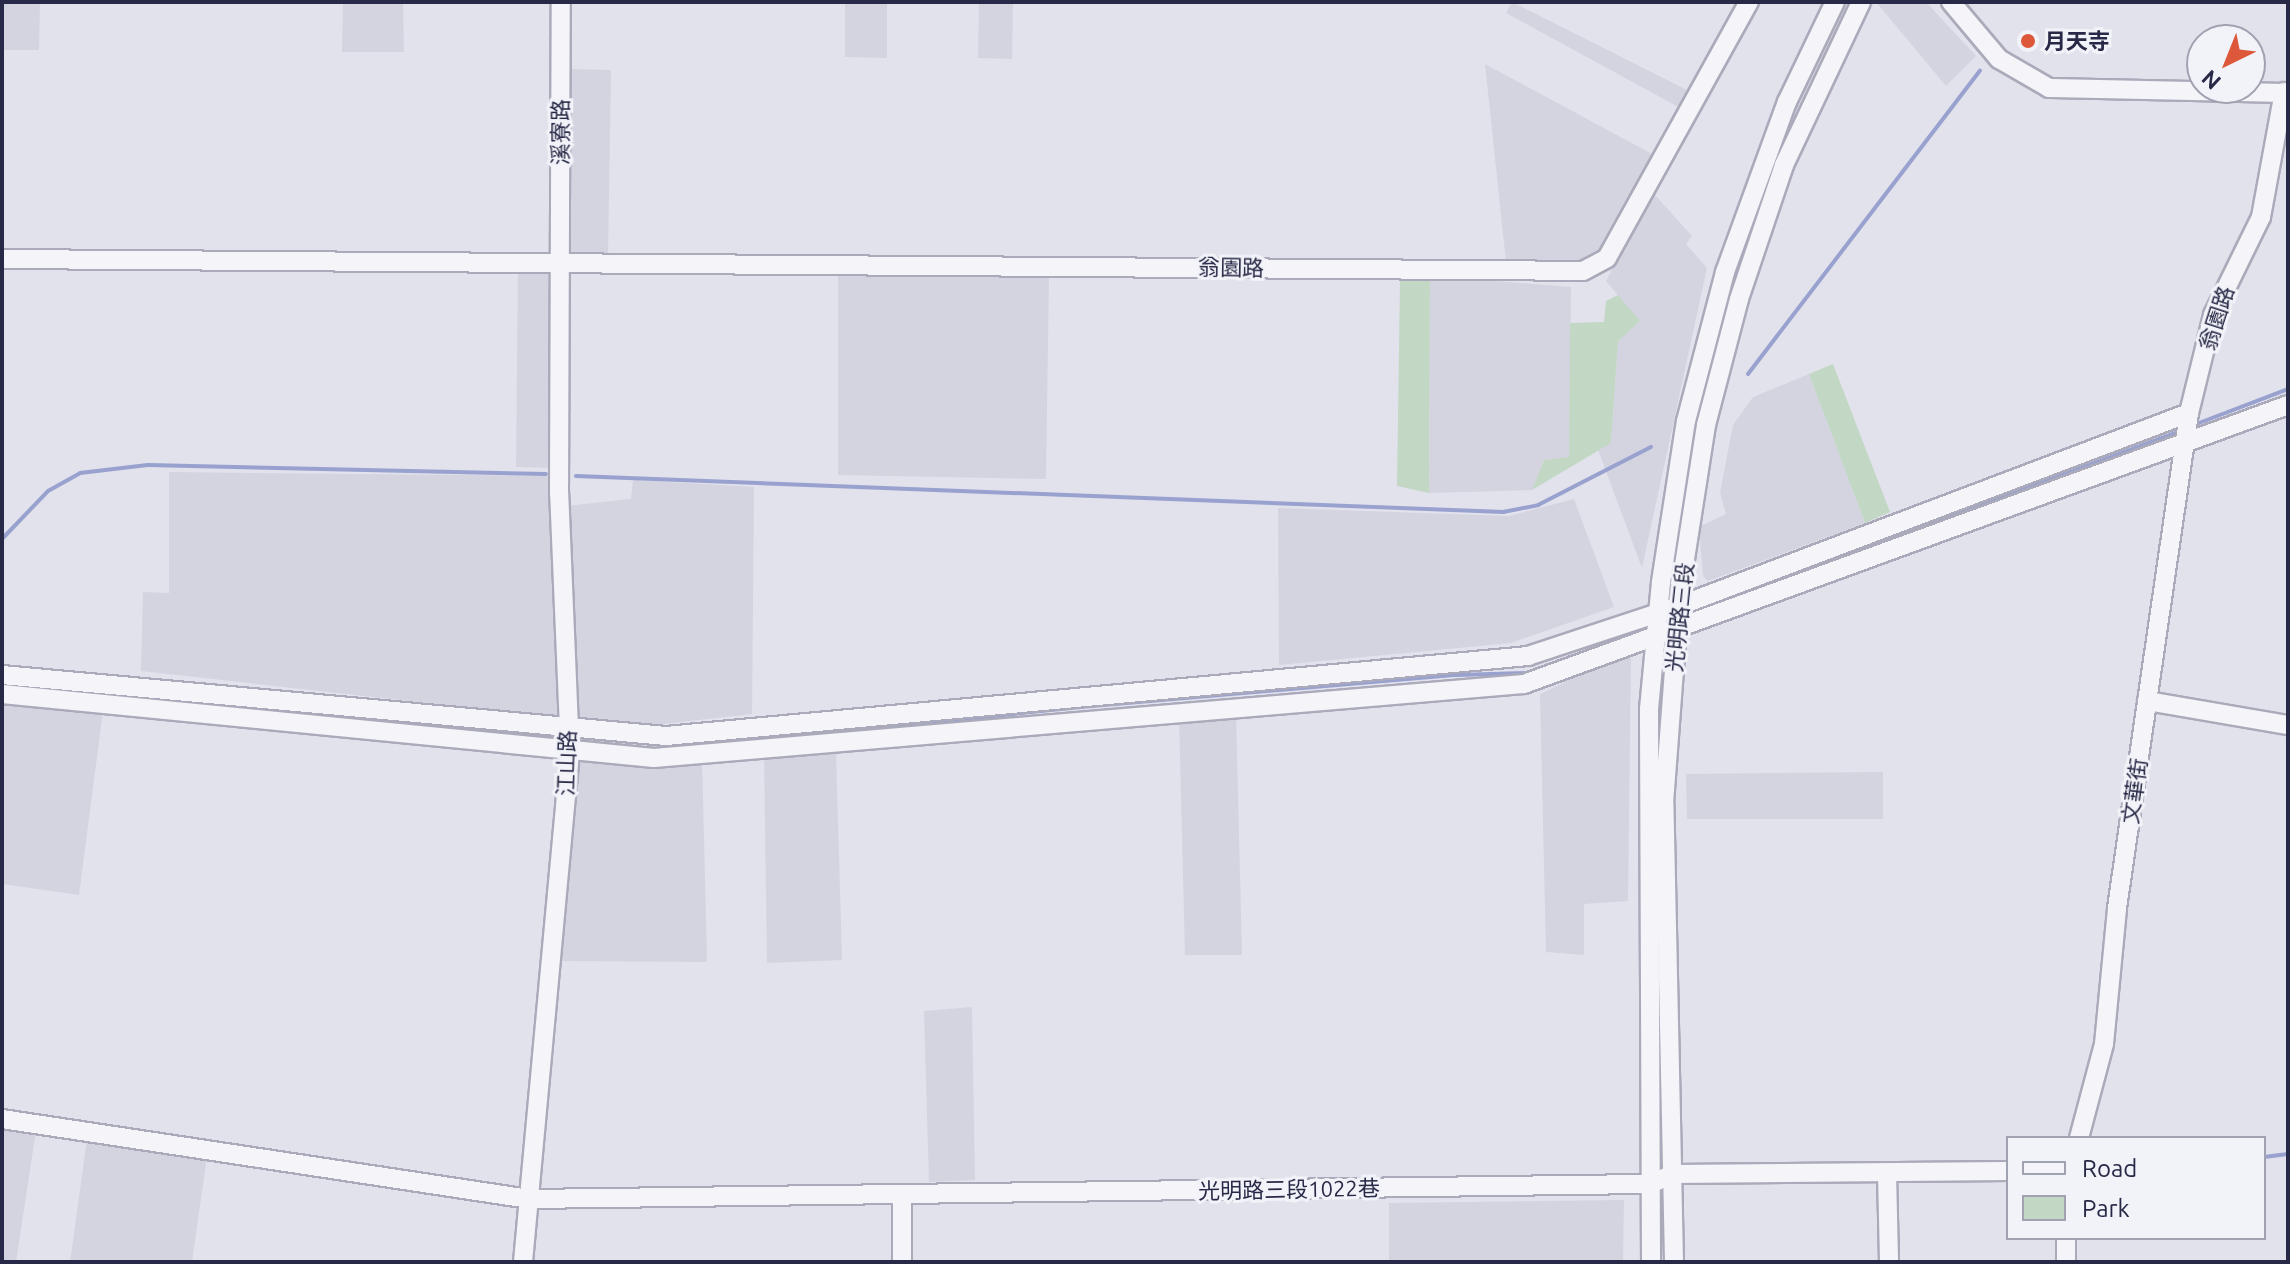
<!DOCTYPE html>
<meta charset="utf-8">
<style>
body{margin:0}
#map{position:relative;width:2290px;height:1264px;overflow:hidden;background:#e2e2ec;font-family:Ubuntu,"Noto Sans TC",sans-serif}
div>[style]{position:absolute}
.built>*{inset:0;background:#d4d4e1}
.green>*{inset:0;background:#c2d7c4}
.stream>*{height:4px;margin:-2px;padding:0 2px;transform-origin:2px;border-radius:2px;background:#99a1cf}
.roads{filter:drop-shadow(2px 0 #aaaaba) drop-shadow(-2px 0 #aaaaba) drop-shadow(0 2px #aaaaba) drop-shadow(0 -2px #aaaaba)}
.minor>*{height:18px;margin:-9px;padding:0 9px;transform-origin:9px;border-radius:9px;background:#f5f5f9}
.dots>*{width:22px;height:22px;translate:-50% -50%;box-sizing:border-box;border:4px solid #f2f2f9;border-radius:50%}
span{translate:-50% -50%;white-space:nowrap;text-align:center;line-height:1.15;-webkit-text-stroke:6px #f2f2f9;paint-order:stroke}
.poi-label{font-size:22px;color:#282946;font-weight:700}
.left{translate:0 -50%;text-align:left}
.street-label{font-size:22px;color:#282946}
.frame{position:absolute;inset:0;border:4px solid #282946;pointer-events:none}
.legend{position:absolute;left:2006px;top:1136px;width:260px;height:104px;box-sizing:border-box;background:#f2f2f9;border:2px solid #a1a2b1;margin:0;padding:10px 14px;list-style:none;font-size:24px;color:#282946}
.legend li{display:flex;align-items:center;gap:16px;height:40px}
.legend b{width:40px;border:2px solid #a1a2b1}
.north{position:absolute;left:2186px;top:24px;width:80px;height:80px;box-sizing:border-box;background:#f2f2f9;border:2px solid #a1a2b1;border-radius:50%;rotate:223deg;font-size:22px;font-weight:700;line-height:32px;text-align:center;color:#282946}
.north::after{content:'';display:block;margin:auto;width:28px;height:36px;background:#dd583a;clip-path:polygon(50% 0,100% 100%,50% 72%,0 100%)}
</style>
<div id="map">
<div class="built">
<i style="clip-path:polygon(2px 2px,40px 2px,39px 50px,2px 50px)"></i>
<i style="clip-path:polygon(343px 2px,403px 2px,404px 52px,342px 52px)"></i>
<i style="clip-path:polygon(845px 2px,887px 2px,887px 58px,845px 57px)"></i>
<i style="clip-path:polygon(979px 2px,1013px 2px,1012px 59px,978px 58px)"></i>
<i style="clip-path:polygon(1512px 2px,1691px 92px,1682px 109px,1506px 13px)"></i>
<i style="clip-path:polygon(1876px 2px,1926px 2px,1976px 56px,1946px 86px)"></i>
<i style="clip-path:polygon(1485px 64px,1654px 155px,1597px 262px,1506px 262px)"></i>
<i style="clip-path:polygon(568px 69px,611px 70px,608px 254px,565px 253px)"></i>
<i style="clip-path:polygon(1653px 193px,1692px 236px,1686px 244px,1707px 268px,1642px 568px,1598px 450px,1611px 443px,1618px 341px,1639px 321px,1606px 281px)"></i>
<i style="clip-path:polygon(518px 269px,554px 269px,553px 468px,516px 467px)"></i>
<i style="clip-path:polygon(838px 270px,1049px 275px,1046px 479px,838px 475px)"></i>
<i style="clip-path:polygon(1430px 276px,1571px 287px,1569px 457px,1544px 460px,1532px 490px,1429px 493px)"></i>
<i style="clip-path:polygon(1809px 374px,1865px 523px,1708px 581px,1703px 576px,1699px 527px,1726px 514px,1720px 493px,1733px 425px,1753px 397px)"></i>
<i style="clip-path:polygon(169px 472px,552px 476px,561px 718px,141px 671px,143px 592px,169px 593px)"></i>
<i style="clip-path:polygon(633px 480px,754px 487px,752px 714px,646px 726px,577px 721px,566px 506px,631px 499px)"></i>
<i style="clip-path:polygon(1574px 499px,1614px 607px,1511px 643px,1279px 665px,1278px 508px,1509px 516px)"></i>
<i style="clip-path:polygon(1620px 656px,1631px 658px,1628px 901px,1584px 904px,1584px 955px,1546px 952px,1540px 694px)"></i>
<i style="clip-path:polygon(2px 699px,103px 711px,79px 895px,2px 884px)"></i>
<i style="clip-path:polygon(1236px 712px,1242px 955px,1185px 955px,1179px 716px)"></i>
<i style="clip-path:polygon(836px 751px,842px 960px,767px 963px,764px 752px)"></i>
<i style="clip-path:polygon(702px 757px,707px 962px,559px 961px,577px 766px,585px 758px)"></i>
<i style="clip-path:polygon(1883px 772px,1883px 819px,1687px 819px,1686px 774px)"></i>
<i style="clip-path:polygon(972px 1007px,975px 1180px,929px 1182px,924px 1011px)"></i>
<i style="clip-path:polygon(2px 1119px,37px 1124px,16px 1262px,2px 1262px)"></i>
<i style="clip-path:polygon(88px 1132px,208px 1149px,192px 1262px,70px 1262px)"></i>
<i style="clip-path:polygon(1624px 1200px,1623px 1262px,1389px 1262px,1389px 1203px)"></i>
</div>
<div class="green">
<i style="clip-path:polygon(1430px 276px,1429px 493px,1397px 486px,1400px 281px)"></i>
<i style="clip-path:polygon(1618px 295px,1640px 321px,1618px 341px,1611px 443px,1532px 490px,1544px 460px,1569px 457px,1570px 323px,1604px 322px,1606px 301px)"></i>
<i style="clip-path:polygon(1833px 364px,1890px 512px,1865px 523px,1809px 374px)"></i>
</div>
<div class="stream">
<i style="left:1748px;top:374px;width:382px;rotate:-52.6deg"></i>
<i style="left:2199px;top:423px;width:95px;rotate:-20.9deg"></i>
<i style="left:576px;top:476px;width:928px;rotate:2.22deg"></i>
<i style="left:1503px;top:512px;width:36px;rotate:-11deg"></i>
<i style="left:1538px;top:505px;width:127px;rotate:-27.2deg"></i>
<i style="left:2px;top:539px;width:66px;rotate:-46.2deg"></i>
<i style="left:48px;top:491px;width:37px;rotate:-29deg"></i>
<i style="left:80px;top:473px;width:68px;rotate:-6.7deg"></i>
<i style="left:148px;top:465px;width:398px;rotate:1.3deg"></i>
<i style="left:1698px;top:611px;width:509px;rotate:-20.46deg"></i>
<i style="left:435px;top:724px;width:87px;rotate:7.9deg"></i>
<i style="left:780px;top:738px;width:302px;rotate:-5.9deg"></i>
<i style="left:1080px;top:707px;width:378px;rotate:-4.9deg"></i>
<i style="left:1457px;top:675px;width:72px;rotate:-1.6deg"></i>
<i style="left:2264px;top:1157px;width:24px;rotate:-7deg"></i>
</div>
<div class="roads">
<div class="minor">
<i style="left:1951px;top:2px;width:75px;rotate:49.9deg"></i>
<i style="left:1999px;top:59px;width:58px;rotate:30.1deg"></i>
<i style="left:2049px;top:88px;width:239px;rotate:1.2deg"></i>
<i style="left:2px;top:259px;width:1581px;rotate:0.43deg"></i>
<i style="left:1583px;top:271px;width:27px;rotate:-28deg"></i>
<i style="left:1607px;top:258px;width:293px;rotate:-61deg"></i>
<i style="left:2px;top:675px;width:667px;rotate:5.25deg"></i>
<i style="left:666px;top:736px;width:866px;rotate:-5.3deg"></i>
<i style="left:1528px;top:656px;width:159px;rotate:-18.3deg"></i>
<i style="left:1679px;top:606px;width:545px;rotate:-20.73deg"></i>
<i style="left:2px;top:694px;width:655px;rotate:5.61deg"></i>
<i style="left:654px;top:758px;width:873px;rotate:-4.86deg"></i>
<i style="left:1524px;top:684px;width:813px;rotate:-20.06deg"></i>
<i style="left:2147px;top:701px;width:143px;rotate:9.7deg"></i>
<i style="left:2px;top:1119px;width:533px;rotate:8.63deg"></i>
<i style="left:529px;top:1199px;width:1121px;rotate:-0.77deg"></i>
<i style="left:1650px;top:1184px;width:26px;rotate:-23deg"></i>
<i style="left:1674px;top:1174px;width:334px;rotate:-0.5deg"></i>
<i style="left:2079px;top:1138px;width:97px;rotate:-75.1deg"></i>
<i style="left:2104px;top:1044px;width:137px;rotate:-84.5deg"></i>
<i style="left:2117px;top:908px;width:500px;rotate:-81.72deg"></i>
<i style="left:2189px;top:413px;width:101px;rotate:-76.2deg"></i>
<i style="left:2213px;top:315px;width:109px;rotate:-63.9deg"></i>
<i style="left:2261px;top:217px;width:127px;rotate:-79.6deg"></i>
<i style="left:1887px;top:1173px;width:89px;rotate:88.7deg"></i>
<i style="left:902px;top:1194px;width:68px;rotate:90deg"></i>
<i style="left:523px;top:1262px;width:512px;rotate:-84.73deg"></i>
<i style="left:570px;top:752px;width:259px;rotate:-92.4deg"></i>
<i style="left:559px;top:493px;width:491px;rotate:-89.8deg"></i>
<i style="left:1651px;top:1262px;width:553px;rotate:-90.21deg"></i>
<i style="left:1649px;top:709px;width:128px;rotate:-84.6deg"></i>
<i style="left:1661px;top:582px;width:163px;rotate:-81.2deg"></i>
<i style="left:1686px;top:421px;width:154px;rotate:-75.3deg"></i>
<i style="left:1725px;top:272px;width:181px;rotate:-70deg"></i>
<i style="left:1787px;top:102px;width:111px;rotate:-64.4deg"></i>
<i style="left:1674px;top:1262px;width:459px;rotate:-91.2deg"></i>
<i style="left:1664px;top:803px;width:213px;rotate:-85.7deg"></i>
<i style="left:1680px;top:591px;width:168px;rotate:-81.1deg"></i>
<i style="left:1706px;top:425px;width:130px;rotate:-75.3deg"></i>
<i style="left:1739px;top:299px;width:141px;rotate:-71.4deg"></i>
<i style="left:1784px;top:165px;width:180px;rotate:-64.7deg"></i>
<i style="left:2066px;top:1262px;width:24px;rotate:-90deg"></i>
</div>
</div>
<div class="dots">
<i style="left:2028px;top:41px;background:#dd583a"></i>
</div>
<div class="poi-label">
<span class="left" style="left:2044px;top:41px">月天寺</span>
</div>
<div class="street-label">
<span style="left:560px;top:132px;rotate:-90deg">溪寮路</span>
<span style="left:1231px;top:267px;rotate:1deg">翁園路</span>
<span style="left:2216px;top:318px;rotate:-72deg">翁園路</span>
<span style="left:1679px;top:617px;rotate:-84deg">光明路三段</span>
<span style="left:566px;top:763px;rotate:-88deg">江山路</span>
<span style="left:2134px;top:791px;rotate:-82deg">文華街</span>
<span style="left:1289px;top:1189px;rotate:-1deg">光明路三段1022巷</span>
</div>
<div class="frame"></div>
<ul class="legend">
<li><b style="height:10px;background:#f5f5f9"></b>Road</li>
<li><b style="height:22px;background:#c2d7c4"></b>Park</li>
</ul>
<div class="north">N</div>
</div>
